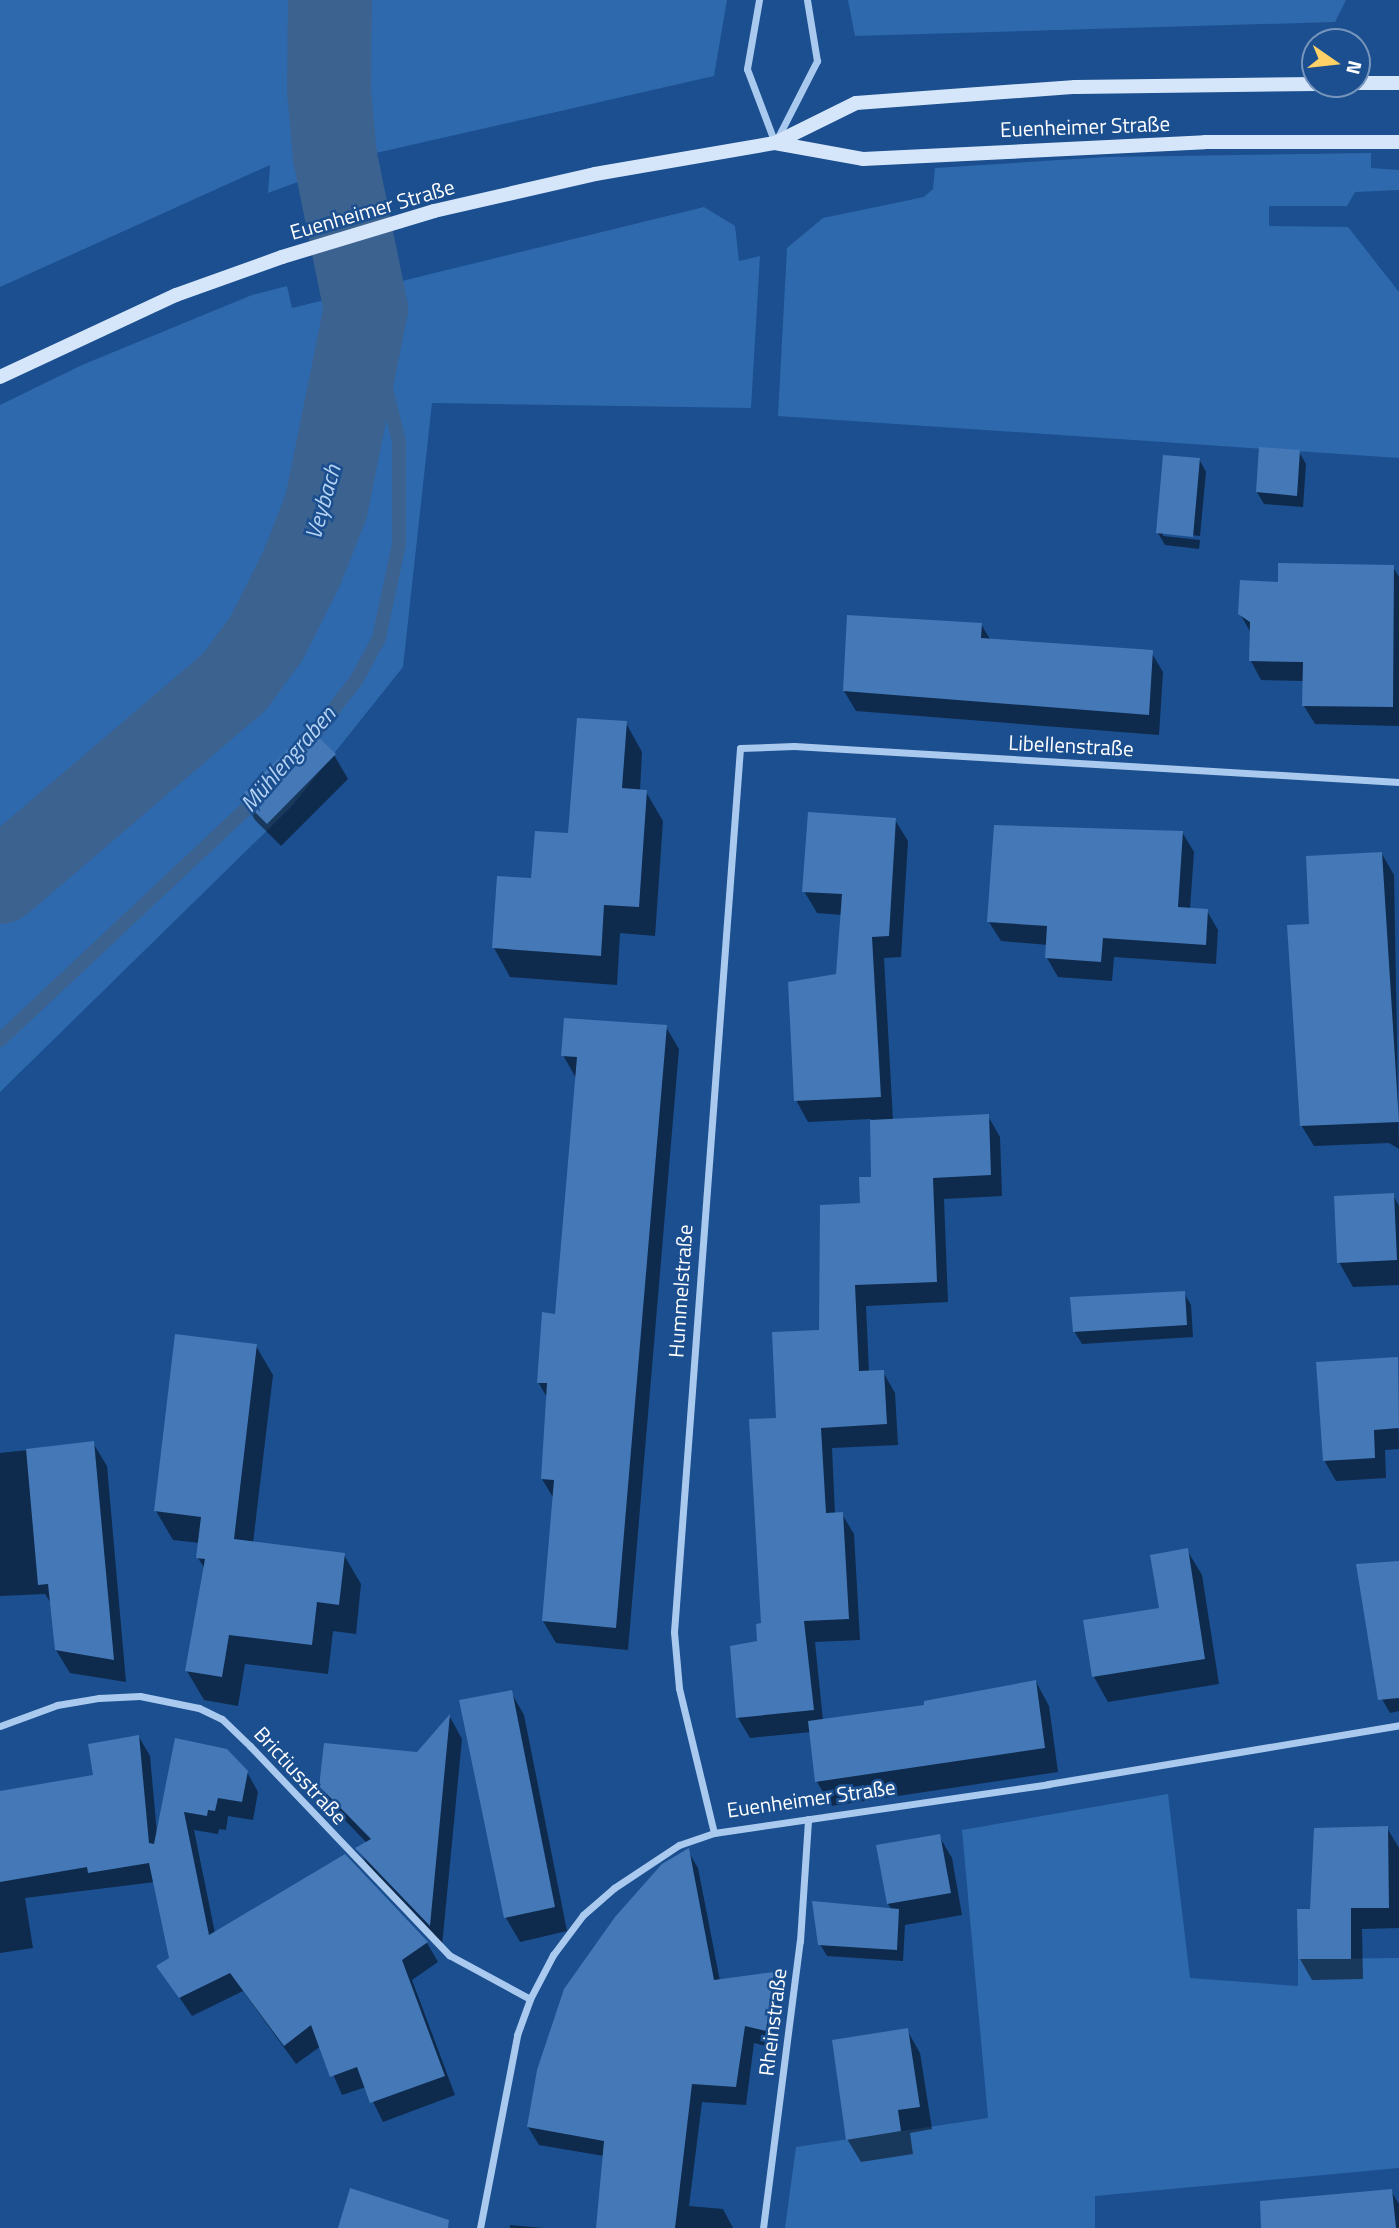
<!DOCTYPE html>
<meta charset="utf-8">
<style>
body{margin:0}
#map{position:relative;width:1399px;height:2228px;overflow:hidden;background:#1b4f8f;font-family:"Titillium Web",sans-serif}
div>[style]{position:absolute}
.green>*{inset:0;background:#2e69ad}
.shadow>*{inset:0;background:#0007}
.stream>*{height:14px;margin:-7px;padding:0 7px;transform-origin:7px;border-radius:7px;background:#3c6290}
.river>*{height:84px;margin:-42px;padding:0 42px;transform-origin:42px;border-radius:42px;background:#3c6290}
.building>*{inset:0;background:#4478b7}
.street>*{height:7px;margin:-3.5px;padding:0 3.5px;transform-origin:3.5px;border-radius:3.5px;background:#a9c9ee}
.secondary>*{height:14px;margin:-7px;padding:0 7px;transform-origin:7px;border-radius:7px;background:#d6e6fa}
span{translate:-50% -50%;white-space:nowrap;text-align:center;line-height:1.15;-webkit-text-stroke:5px #1b4f8f;paint-order:stroke}
.street-label{font-size:21px;color:#fff}
.water-label{font-size:23px;color:#b5d3f5;font-style:italic}
.north{position:absolute;left:1301px;top:28px;width:70px;height:70px;box-sizing:border-box;background:#1b4f8f;border:2px solid #7695bc;border-radius:50%;rotate:104deg;font-size:19px;font-weight:700;line-height:28px;text-align:center;color:#fff}
.north::after{content:'';display:block;margin:auto;width:24px;height:32px;background:#ffd166;clip-path:polygon(50% 0,100% 100%,50% 72%,0 100%)}
</style>
<div id="map">
<div class="green">
<i style="clip-path:polygon(0 0,727px 0,714px 76px,376px 153px,268px 193px,270px 165px,0 287px)"></i>
<i style="clip-path:polygon(848px 0,1346px 0,1335px 22px,855px 36px)"></i>
<i style="clip-path:polygon(1371px 153px,1371px 168px,1399px 170px,1399px 190px,1355px 192px,1347px 206px,1269px 206px,1269px 226px,1348px 227px,1399px 292px,1399px 458px,778px 416px,787px 248px,823px 218px,924px 197px,933px 189px,935px 168px,1106px 157px)"></i>
<i style="clip-path:polygon(704px 207px,735px 226px,739px 261px,760px 256px,751px 408px,432px 403px,403px 667px,292px 806px,0 1092px,0 405px,82px 365px,252px 295px,287px 286px,292px 308px)"></i>
<i style="clip-path:polygon(1168px 1794px,1190px 1978px,1298px 1986px,1298px 1959px,1399px 1958px,1399px 2168px,1095px 2196px,1095px 2228px,785px 2228px,796px 2147px,988px 2118px,962px 1830px)"></i>
</div>
<div class="shadow">
<i style="clip-path:polygon(1299px 452px,1306px 464px,1303px 507px,1264px 504px,1257px 492px)"></i>
<i style="clip-path:polygon(1199px 459px,1206px 472px,1200px 536px,1163px 532px,1163px 536px,1200px 540px,1199px 549px,1165px 545px,1158px 533px)"></i>
<i style="clip-path:polygon(1393px 567px,1399px 577px,1399px 726px,1315px 724px,1304px 706px,1305px 681px,1261px 680px,1251px 661px,1251px 633px,1240px 614px,1279px 583px)"></i>
<i style="clip-path:polygon(981px 624px,991px 641px,1151px 652px,1163px 672px,1159px 735px,856px 711px,844px 691px)"></i>
<i style="clip-path:polygon(626px 723px,642px 752px,640px 791px,646px 792px,663px 821px,655px 936px,620px 933px,617px 985px,510px 977px,494px 948px,533px 880px,570px 835px)"></i>
<i style="clip-path:polygon(334px 755px,348px 779px,281px 846px,255px 820px,242px 797px)"></i>
<i style="clip-path:polygon(895px 820px,908px 841px,901px 957px,884px 958px,893px 1121px,988px 1116px,1000px 1137px,1002px 1196px,944px 1199px,948px 1302px,866px 1306px,869px 1373px,883px 1372px,895px 1393px,898px 1445px,832px 1448px,835px 1514px,842px 1514px,854px 1534px,860px 1640px,815px 1642px,823px 1721px,926px 1707px,1036px 1682px,1049px 1706px,1058px 1772px,831px 1806px,817px 1782px,811px 1732px,750px 1738px,738px 1718px,763px 1625px,777px 1419px,821px 1331px,873px 1178px,871px 1119px,808px 1122px,796px 1100px,837px 975px,842px 915px,817px 913px,804px 891px)"></i>
<i style="clip-path:polygon(1182px 832px,1194px 852px,1190px 909px,1207px 911px,1218px 930px,1216px 964px,1114px 957px,1112px 981px,1058px 977px,1047px 958px,1048px 945px,1001px 941px,989px 922px)"></i>
<i style="clip-path:polygon(1382px 854px,1394px 875px,1399px 1149px,1389px 1143px,1314px 1146px,1301px 1125px)"></i>
<i style="clip-path:polygon(666px 1027px,679px 1049px,628px 1650px,556px 1643px,543px 1621px,554px 1499px,542px 1479px,548px 1399px,538px 1382px,557px 1315px,576px 1078px,563px 1055px)"></i>
<i style="clip-path:polygon(1393px 1195px,1399px 1206px,1399px 1285px,1353px 1287px,1339px 1262px)"></i>
<i style="clip-path:polygon(1184px 1293px,1191px 1305px,1193px 1337px,1082px 1344px,1074px 1331px)"></i>
<i style="clip-path:polygon(256px 1346px,273px 1375px,253px 1543px,344px 1555px,361px 1584px,356px 1634px,333px 1631px,328px 1674px,245px 1664px,238px 1706px,204px 1700px,187px 1671px,205px 1569px,198px 1558px,200px 1543px,173px 1540px,156px 1511px)"></i>
<i style="clip-path:polygon(1397px 1359px,1399px 1449px,1385px 1450px,1386px 1478px,1336px 1481px,1324px 1460px)"></i>
<i style="clip-path:polygon(93px 1443px,107px 1466px,126px 1682px,70px 1673px,56px 1650px,52px 1605px,45px 1594px,0 1596px,0 1453px)"></i>
<i style="clip-path:polygon(1187px 1550px,1202px 1575px,1219px 1684px,1108px 1702px,1094px 1677px,1161px 1609px)"></i>
<i style="clip-path:polygon(1399px 1563px,1399px 1711px,1390px 1713px,1378px 1692px)"></i>
<i style="clip-path:polygon(511px 1692px,524px 1715px,567px 1931px,520px 1942px,506px 1918px,461px 1702px)"></i>
<i style="clip-path:polygon(450px 1717px,462px 1739px,442px 1946px,371px 1871px,358px 1848px,367px 1843px,335px 1810px,322px 1786px,418px 1754px)"></i>
<i style="clip-path:polygon(139px 1737px,150px 1756px,157px 1834px,177px 1741px,247px 1772px,258px 1792px,253px 1820px,228px 1816px,226px 1830px,219px 1829px,218px 1834px,194px 1830px,215px 1933px,427px 1943px,438px 1962px,412px 1980px,455px 2095px,383px 2122px,366px 2087px,342px 2095px,321px 2046px,296px 2064px,243px 1991px,192px 2016px,158px 1966px,171px 1959px,155px 1882px,25px 1898px,33px 1948px,0 1953px,0 1793px,95px 1776px)"></i>
<i style="clip-path:polygon(1387px 1828px,1399px 1848px,1399px 1928px,1362px 1929px,1363px 1979px,1312px 1980px,1300px 1959px,1312px 1910px)"></i>
<i style="clip-path:polygon(939px 1836px,952px 1858px,962px 1915px,905px 1925px,903px 1961px,827px 1956px,820px 1944px,892px 1910px,888px 1904px)"></i>
<i style="clip-path:polygon(688px 1851px,698px 1868px,720px 1981px,773px 1974px,783px 1991px,775px 2048px,754px 2043px,746px 2105px,702px 2102px,689px 2206px,723px 2209px,733px 2228px,597px 2228px,604px 2156px,539px 2145px,528px 2127px)"></i>
<i style="clip-path:polygon(907px 2030px,920px 2053px,932px 2129px,910px 2133px,913px 2154px,861px 2162px,847px 2139px)"></i>
<i style="clip-path:polygon(1391px 2191px,1399px 2204px,1399px 2228px,1288px 2228px)"></i>
<i style="clip-path:polygon(510px 2225px,543px 2228px,510px 2228px)"></i>
</div>
<div class="stream">
<i style="left:305px;top:746px;width:85px;rotate:-52.2deg"></i>
<i style="left:357px;top:679px;width:47px;rotate:-61.8deg"></i>
<i style="left:379px;top:638px;width:96px;rotate:-78deg"></i>
<i style="left:399px;top:544px;width:103px;rotate:-90deg"></i>
<i style="left:399px;top:441px;width:136px;rotate:-104deg"></i>
<i style="left:0;top:1040px;width:361px;rotate:-43.2deg"></i>
</div>
<div class="river">
<i style="left:0;top:882px;width:309px;rotate:-40.5deg"></i>
<i style="left:235px;top:681px;width:52px;rotate:-53.6deg"></i>
<i style="left:266px;top:639px;width:77px;rotate:-63.1deg"></i>
<i style="left:301px;top:570px;width:68px;rotate:-68.4deg"></i>
<i style="left:326px;top:507px;width:202px;rotate:-78.6deg"></i>
<i style="left:366px;top:309px;width:155px;rotate:-101.5deg"></i>
<i style="left:335px;top:157px;width:67px;rotate:-95.1deg"></i>
<i style="left:329px;top:90px;width:90px;rotate:-89.4deg"></i>
</div>
<div class="building">
<i style="clip-path:polygon(1259px 447px,1300px 450px,1297px 496px,1256px 492px)"></i>
<i style="clip-path:polygon(1163px 455px,1200px 458px,1193px 537px,1156px 533px)"></i>
<i style="clip-path:polygon(1278px 563px,1394px 565px,1393px 707px,1302px 706px,1303px 662px,1249px 661px,1250px 622px,1238px 614px,1240px 580px,1278px 582px)"></i>
<i style="clip-path:polygon(847px 615px,982px 623px,981px 638px,1153px 650px,1149px 715px,843px 691px)"></i>
<i style="clip-path:polygon(577px 718px,627px 721px,622px 788px,647px 790px,639px 907px,604px 905px,601px 956px,492px 948px,497px 876px,531px 878px,535px 831px,568px 833px)"></i>
<i style="clip-path:polygon(309px 728px,336px 754px,267px 824px,240px 797px)"></i>
<i style="clip-path:polygon(808px 812px,896px 818px,889px 936px,872px 937px,881px 1097px,794px 1101px,788px 982px,836px 974px,842px 894px,802px 892px)"></i>
<i style="clip-path:polygon(994px 825px,1183px 831px,1178px 907px,1208px 909px,1206px 945px,1103px 938px,1101px 962px,1045px 958px,1047px 926px,987px 922px)"></i>
<i style="clip-path:polygon(1382px 852px,1399px 1122px,1300px 1126px,1287px 925px,1309px 924px,1306px 856px)"></i>
<i style="clip-path:polygon(564px 1018px,667px 1025px,616px 1628px,542px 1621px,554px 1480px,541px 1479px,547px 1383px,537px 1383px,542px 1312px,555px 1314px,577px 1057px,561px 1056px)"></i>
<i style="clip-path:polygon(989px 1114px,991px 1175px,933px 1178px,937px 1282px,855px 1285px,859px 1371px,884px 1370px,887px 1424px,821px 1428px,826px 1513px,843px 1512px,849px 1619px,804px 1621px,814px 1710px,736px 1718px,730px 1646px,757px 1641px,756px 1624px,761px 1623px,749px 1419px,776px 1418px,772px 1332px,819px 1330px,820px 1205px,860px 1203px,859px 1177px,871px 1177px,870px 1120px)"></i>
<i style="clip-path:polygon(1394px 1193px,1397px 1260px,1337px 1263px,1334px 1196px)"></i>
<i style="clip-path:polygon(1185px 1291px,1187px 1325px,1073px 1332px,1070px 1297px)"></i>
<i style="clip-path:polygon(175px 1334px,257px 1344px,234px 1539px,345px 1553px,339px 1605px,317px 1602px,312px 1645px,229px 1635px,222px 1677px,185px 1671px,205px 1559px,196px 1558px,201px 1517px,154px 1511px)"></i>
<i style="clip-path:polygon(1398px 1357px,1399px 1428px,1374px 1430px,1375px 1458px,1323px 1461px,1316px 1362px)"></i>
<i style="clip-path:polygon(94px 1441px,114px 1660px,55px 1650px,48px 1584px,38px 1585px,26px 1449px)"></i>
<i style="clip-path:polygon(1188px 1548px,1205px 1659px,1092px 1677px,1083px 1620px,1159px 1608px,1150px 1555px)"></i>
<i style="clip-path:polygon(1399px 1561px,1399px 1698px,1378px 1700px,1356px 1564px)"></i>
<i style="clip-path:polygon(1036px 1680px,1045px 1748px,815px 1782px,808px 1721px,924px 1705px,924px 1701px)"></i>
<i style="clip-path:polygon(512px 1690px,555px 1907px,504px 1918px,459px 1700px)"></i>
<i style="clip-path:polygon(450px 1714px,430px 1926px,355px 1848px,371px 1839px,320px 1787px,320px 1778px,324px 1743px,417px 1752px)"></i>
<i style="clip-path:polygon(139px 1735px,149px 1843px,154px 1844px,175px 1738px,227px 1749px,248px 1771px,242px 1802px,218px 1798px,215px 1811px,208px 1810px,207px 1816px,184px 1812px,209px 1935px,345px 1854px,428px 1942px,402px 1960px,445px 2076px,370px 2103px,357px 2067px,330px 2077px,311px 2025px,284px 2046px,230px 1973px,179px 1998px,156px 1966px,169px 1958px,149px 1863px,88px 1873px,87px 1867px,0 1882px,0 1791px,93px 1775px,88px 1744px)"></i>
<i style="clip-path:polygon(1388px 1826px,1389px 1908px,1351px 1908px,1351px 1959px,1298px 1959px,1297px 1909px,1310px 1909px,1314px 1828px)"></i>
<i style="clip-path:polygon(940px 1834px,951px 1893px,887px 1904px,876px 1845px)"></i>
<i style="clip-path:polygon(689px 1848px,714px 1980px,774px 1972px,766px 2031px,745px 2026px,736px 2087px,692px 2084px,675px 2228px,596px 2228px,604px 2141px,527px 2127px,537px 2070px,564px 1989px,615px 1917px,662px 1864px)"></i>
<i style="clip-path:polygon(812px 1901px,899px 1909px,897px 1950px,818px 1945px)"></i>
<i style="clip-path:polygon(908px 2028px,920px 2107px,898px 2110px,901px 2131px,846px 2140px,832px 2040px)"></i>
<i style="clip-path:polygon(350px 2188px,449px 2220px,448px 2228px,338px 2228px)"></i>
<i style="clip-path:polygon(1392px 2189px,1396px 2228px,1261px 2228px,1260px 2201px)"></i>
</div>
<div class="street">
<i style="left:759px;top:0;width:70px;rotate:99.9deg"></i>
<i style="left:747px;top:69px;width:79px;rotate:69.3deg"></i>
<i style="left:777px;top:139px;width:88px;rotate:-62.9deg"></i>
<i style="left:817px;top:61px;width:62px;rotate:-99.3deg"></i>
<i style="left:0;top:1726px;width:61px;rotate:-20.2deg"></i>
<i style="left:57px;top:1705px;width:43px;rotate:-9.5deg"></i>
<i style="left:99px;top:1698px;width:41px;rotate:-2.8deg"></i>
<i style="left:140px;top:1696px;width:60px;rotate:11.5deg"></i>
<i style="left:199px;top:1708px;width:25px;rotate:26deg"></i>
<i style="left:222px;top:1719px;width:39px;rotate:44deg"></i>
<i style="left:250px;top:1746px;width:289px;rotate:46.4deg"></i>
<i style="left:449px;top:1955px;width:92px;rotate:28.5deg"></i>
<i style="left:714px;top:1833px;width:149px;rotate:-103.6deg"></i>
<i style="left:679px;top:1688px;width:56px;rotate:-95.1deg"></i>
<i style="left:674px;top:1632px;width:886px;rotate:-85.73deg"></i>
<i style="left:740px;top:748px;width:54px;rotate:-2.1deg"></i>
<i style="left:794px;top:746px;width:606px;rotate:3.41deg"></i>
<i style="left:480px;top:2228px;width:197px;rotate:-79.1deg"></i>
<i style="left:517px;top:2035px;width:38px;rotate:-70deg"></i>
<i style="left:530px;top:1999px;width:50px;rotate:-62.4deg"></i>
<i style="left:553px;top:1955px;width:50px;rotate:-53.1deg"></i>
<i style="left:583px;top:1915px;width:41px;rotate:-41.1deg"></i>
<i style="left:614px;top:1888px;width:78px;rotate:-33.5deg"></i>
<i style="left:679px;top:1845px;width:37px;rotate:-19deg"></i>
<i style="left:714px;top:1833px;width:338px;rotate:-8.3deg"></i>
<i style="left:1048px;top:1784px;width:356px;rotate:-9.5deg"></i>
<i style="left:763px;top:2228px;width:289px;rotate:-82.7deg"></i>
<i style="left:800px;top:1941px;width:122px;rotate:-86.2deg"></i>
</div>
<div class="secondary">
<i style="left:1357px;top:83px;width:42px"></i>
<i style="left:775px;top:143px;width:89px;rotate:10.3deg"></i>
<i style="left:863px;top:159px;width:342px;rotate:-2.8deg"></i>
<i style="left:1205px;top:142px;width:194px"></i>
<i style="left:0;top:377px;width:194px;rotate:-25deg"></i>
<i style="left:176px;top:295px;width:113px;rotate:-19.7deg"></i>
<i style="left:282px;top:257px;width:159px;rotate:-16.8deg"></i>
<i style="left:434px;top:211px;width:165px;rotate:-12.9deg"></i>
<i style="left:595px;top:174px;width:183px;rotate:-9.8deg"></i>
<i style="left:775px;top:143px;width:90px;rotate:-26.3deg"></i>
<i style="left:856px;top:103px;width:220px;rotate:-4.2deg"></i>
<i style="left:1075px;top:87px;width:240px;rotate:-0.7deg"></i>
</div>
<div class="street-label">
<span style="left:1085px;top:126px;rotate:-2deg">Euenheimer Straße</span>
<span style="left:372px;top:209px;rotate:-16deg">Euenheimer Straße</span>
<span style="left:1071px;top:745px;rotate:3deg">Libellenstraße</span>
<span style="left:680px;top:1291px;rotate:-86deg">Hummelstraße</span>
<span style="left:301px;top:1775px;rotate:47deg">Brictiusstraße</span>
<span style="left:811px;top:1798px;rotate:-8deg">Euenheimer Straße</span>
<span style="left:772px;top:2022px;rotate:-83deg">Rheinstraße</span>
</div>
<div class="water-label">
<span style="left:323px;top:502px;rotate:-74deg">Veybach</span>
<span style="left:288px;top:759px;rotate:-49deg">Mühlengraben</span>
</div>
<div class="north">N</div>
</div>
